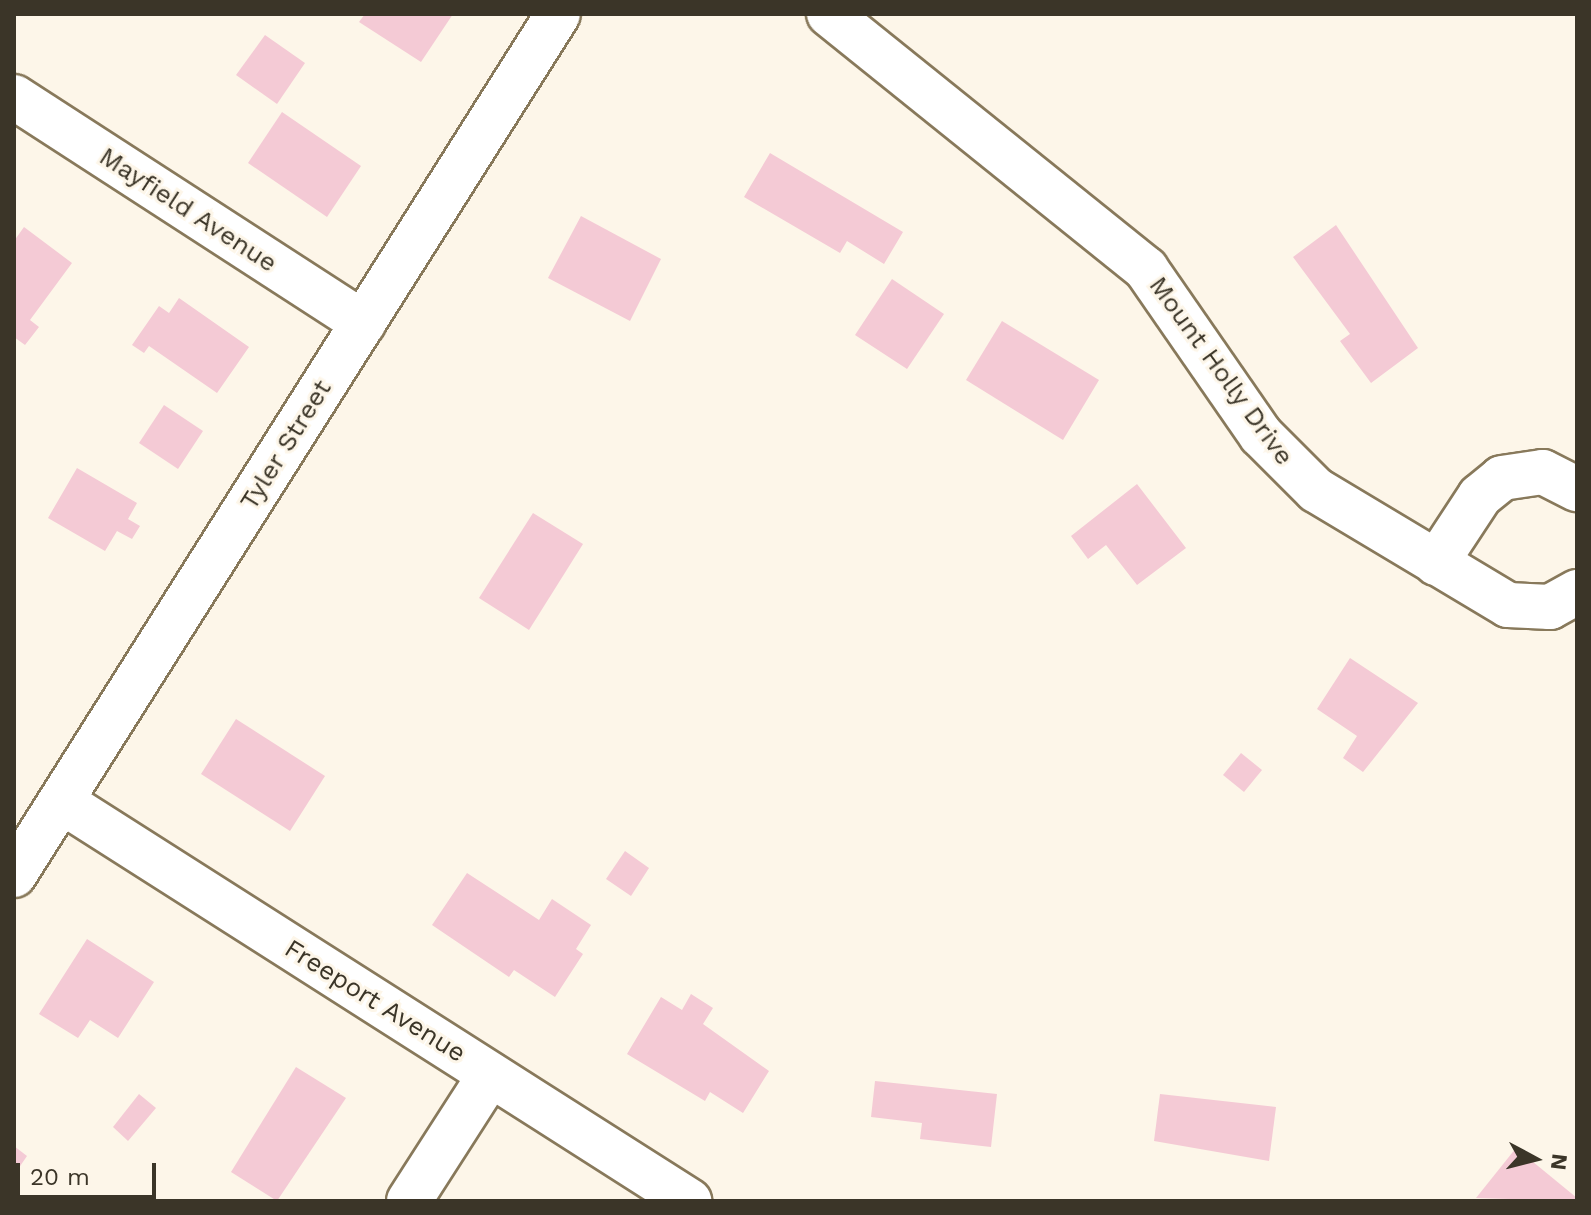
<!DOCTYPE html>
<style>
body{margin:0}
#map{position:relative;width:1591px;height:1215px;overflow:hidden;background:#fdf6e9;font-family:"Work Sans",sans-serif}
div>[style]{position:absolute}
.building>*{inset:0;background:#f4cad5}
.roads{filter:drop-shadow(2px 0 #88795b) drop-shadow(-2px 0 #88795b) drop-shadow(0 2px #88795b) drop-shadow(0 -2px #88795b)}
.minor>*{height:44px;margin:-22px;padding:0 22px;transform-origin:22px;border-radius:22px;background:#fff}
span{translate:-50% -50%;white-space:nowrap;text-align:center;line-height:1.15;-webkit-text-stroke:6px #fdf6e9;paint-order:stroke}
.street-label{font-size:26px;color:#3b3528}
.frame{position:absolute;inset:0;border:16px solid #3b3528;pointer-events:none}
.north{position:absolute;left:1495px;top:1119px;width:80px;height:80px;-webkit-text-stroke:6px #fdf6e9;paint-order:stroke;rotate:97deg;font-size:22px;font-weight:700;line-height:32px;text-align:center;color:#3b3528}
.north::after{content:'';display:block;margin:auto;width:28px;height:36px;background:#3b3528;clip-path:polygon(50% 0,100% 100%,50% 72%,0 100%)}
.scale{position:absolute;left:16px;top:1163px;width:140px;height:36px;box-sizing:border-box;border:4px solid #3b3528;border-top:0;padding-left:10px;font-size:24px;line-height:28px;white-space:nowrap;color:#3b3528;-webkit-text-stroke:6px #fdf6e9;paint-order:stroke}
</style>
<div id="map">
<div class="building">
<i style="clip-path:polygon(365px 14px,453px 14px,421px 62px,359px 22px)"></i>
<i style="clip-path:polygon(265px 35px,305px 63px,277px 104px,236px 75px)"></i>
<i style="clip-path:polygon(282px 112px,361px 166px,327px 217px,248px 163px)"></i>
<i style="clip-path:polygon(770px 153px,903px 232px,884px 264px,847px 241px,840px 253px,744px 197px)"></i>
<i style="clip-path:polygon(581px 216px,661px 259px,630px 321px,548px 278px)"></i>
<i style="clip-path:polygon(1336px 225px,1418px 348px,1371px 383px,1340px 341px,1350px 334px,1293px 257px)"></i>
<i style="clip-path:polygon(24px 227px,72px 263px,30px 320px,39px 327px,25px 345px,14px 337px,14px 241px)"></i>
<i style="clip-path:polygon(892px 279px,944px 314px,907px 369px,855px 335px)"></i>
<i style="clip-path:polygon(179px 298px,249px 347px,217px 393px,149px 346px,144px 353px,132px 345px,159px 306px,169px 313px)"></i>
<i style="clip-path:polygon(1002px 321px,1099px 380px,1063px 440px,966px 380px)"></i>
<i style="clip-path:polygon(164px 405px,203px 431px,178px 469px,139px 443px)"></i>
<i style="clip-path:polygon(77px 468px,137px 503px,128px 519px,140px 526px,132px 539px,117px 531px,105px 551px,48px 518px)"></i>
<i style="clip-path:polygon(1137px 484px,1186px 548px,1137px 585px,1106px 545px,1088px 559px,1071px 536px)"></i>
<i style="clip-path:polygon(533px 513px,583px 544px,529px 630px,479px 598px)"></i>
<i style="clip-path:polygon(1350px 658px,1418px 703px,1363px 772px,1343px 758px,1357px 736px,1317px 709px)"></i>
<i style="clip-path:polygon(236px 719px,325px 776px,290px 831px,201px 774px)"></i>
<i style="clip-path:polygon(1241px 753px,1262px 770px,1244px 792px,1223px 775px)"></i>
<i style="clip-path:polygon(625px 851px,649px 868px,631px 896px,606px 879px)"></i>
<i style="clip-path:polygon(467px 873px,539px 920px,552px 899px,591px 925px,576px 949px,583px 954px,555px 997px,514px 970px,509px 977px,432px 925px)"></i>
<i style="clip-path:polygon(87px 939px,154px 982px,118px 1038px,90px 1020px,78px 1038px,39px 1014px)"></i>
<i style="clip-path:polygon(691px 994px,713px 1008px,703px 1024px,769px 1071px,743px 1113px,710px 1092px,705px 1101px,627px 1054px,661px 997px,682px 1010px)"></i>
<i style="clip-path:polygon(296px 1067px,346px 1098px,277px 1201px,231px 1172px)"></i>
<i style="clip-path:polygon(875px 1081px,997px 1094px,991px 1147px,920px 1139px,922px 1123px,871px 1117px)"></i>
<i style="clip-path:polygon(139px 1094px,156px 1108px,128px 1141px,113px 1127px)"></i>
<i style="clip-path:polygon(1160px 1094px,1276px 1107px,1269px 1161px,1154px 1141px)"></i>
<i style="clip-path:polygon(14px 1146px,27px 1156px,14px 1175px)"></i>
<i style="clip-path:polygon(1516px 1148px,1577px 1198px,1577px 1201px,1476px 1198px)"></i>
</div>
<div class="roads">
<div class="minor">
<i style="left:829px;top:14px;width:407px;rotate:38.8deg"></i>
<i style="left:1146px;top:269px;width:202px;rotate:55.3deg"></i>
<i style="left:1261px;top:435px;width:78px;rotate:45deg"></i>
<i style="left:1316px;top:490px;width:224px;rotate:30.9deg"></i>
<i style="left:1508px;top:605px;width:42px;rotate:2.7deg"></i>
<i style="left:1550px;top:607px;width:31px;rotate:-29deg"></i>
<i style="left:14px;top:97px;width:416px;rotate:32.9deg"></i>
<i style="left:1436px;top:563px;width:80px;rotate:-56.7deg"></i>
<i style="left:1480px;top:496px;width:28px;rotate:-39deg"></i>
<i style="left:1502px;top:478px;width:41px;rotate:-8.3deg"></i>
<i style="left:1543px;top:472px;width:38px;rotate:27deg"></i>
<i style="left:61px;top:801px;width:745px;rotate:32.49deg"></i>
<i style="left:14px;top:875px;width:1018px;rotate:-57.71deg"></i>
<i style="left:409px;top:1201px;width:150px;rotate:-57.3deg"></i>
</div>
</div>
<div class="street-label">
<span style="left:188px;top:210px;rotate:33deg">Mayfield Avenue</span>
<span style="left:1221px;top:371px;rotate:54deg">Mount Holly Drive</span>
<span style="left:286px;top:445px;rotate:-58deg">Tyler Street</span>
<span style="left:375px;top:1001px;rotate:32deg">Freeport Avenue</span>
</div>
<div class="frame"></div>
<div class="north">N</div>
<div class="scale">20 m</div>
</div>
